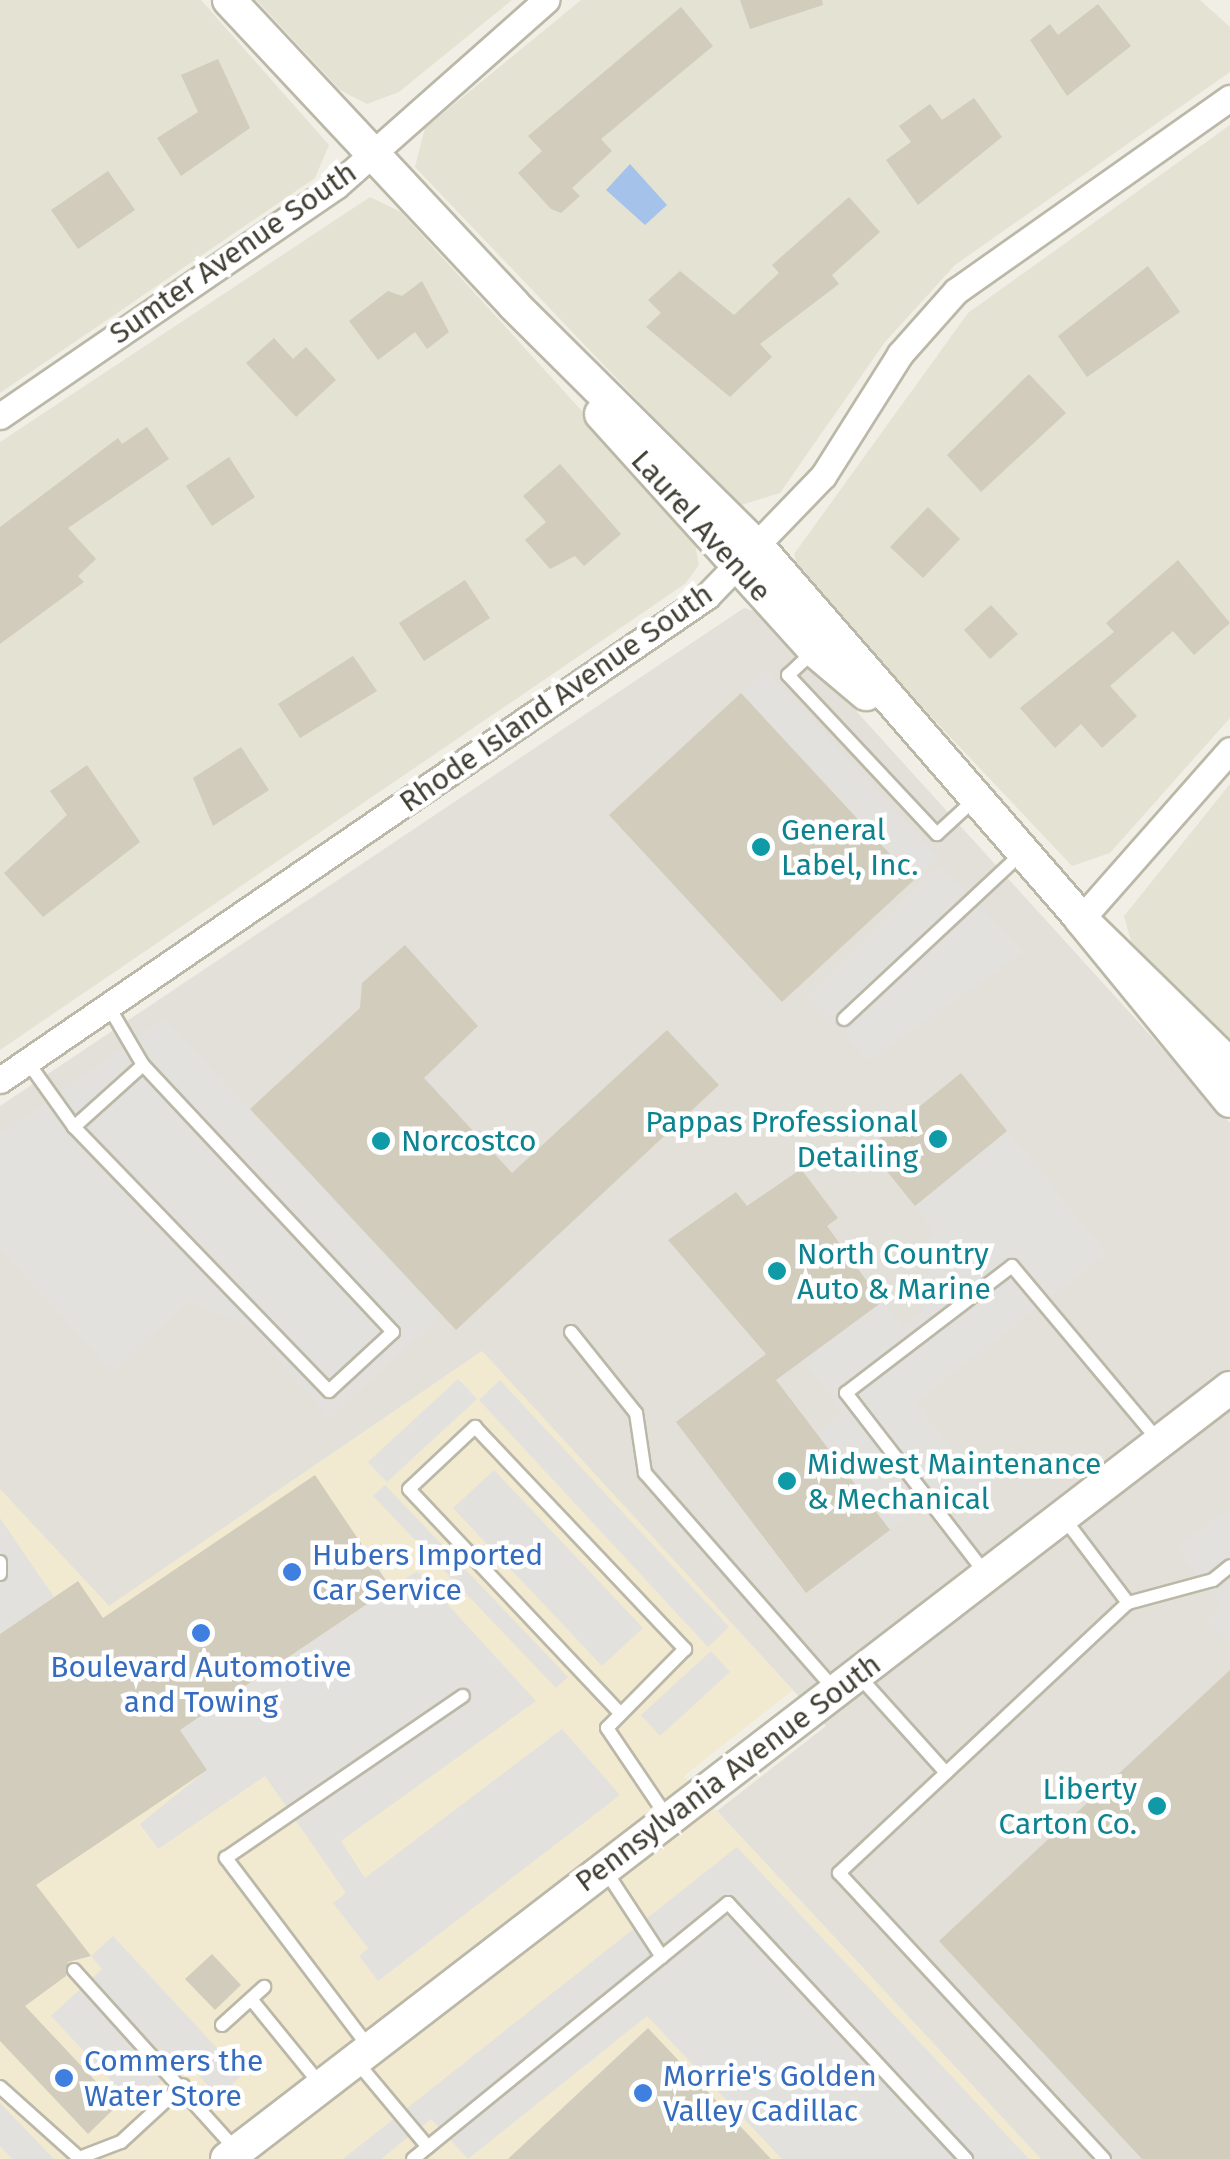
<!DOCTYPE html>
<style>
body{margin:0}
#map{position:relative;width:1230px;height:2159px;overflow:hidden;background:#f1efe5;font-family:"Fira Sans",sans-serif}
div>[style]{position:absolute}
.residential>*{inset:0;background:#e4e2d3}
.commercial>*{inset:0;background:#f2e9d1}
.industrial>*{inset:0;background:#e3e0d9}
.parking>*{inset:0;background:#e2e1dd}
.water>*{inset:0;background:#a5c2ea}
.building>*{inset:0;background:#d1ccbb}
.roads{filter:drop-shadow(2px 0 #bbb8a8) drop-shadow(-2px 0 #bbb8a8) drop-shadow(0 2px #bbb8a8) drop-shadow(0 -2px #bbb8a8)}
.service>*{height:12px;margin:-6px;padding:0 6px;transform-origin:6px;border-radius:6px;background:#fff}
.minor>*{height:25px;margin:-12.5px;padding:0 12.5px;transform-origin:12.5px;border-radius:12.5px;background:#fff}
.tertiary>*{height:32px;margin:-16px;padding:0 16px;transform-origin:16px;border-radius:16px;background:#fff}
.dots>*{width:28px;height:28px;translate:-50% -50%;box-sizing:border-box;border:5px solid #fff;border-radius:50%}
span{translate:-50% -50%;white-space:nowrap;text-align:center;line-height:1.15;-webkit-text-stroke:9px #fff;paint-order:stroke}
.street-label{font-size:30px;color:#424035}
.culture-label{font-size:30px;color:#0d838f}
.left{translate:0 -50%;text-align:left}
.right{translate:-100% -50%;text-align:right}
.shop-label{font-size:30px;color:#366cbe}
</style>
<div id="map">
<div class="residential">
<i style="clip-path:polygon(0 0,201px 0,329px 145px,315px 178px,0 393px)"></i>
<i style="clip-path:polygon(256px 0,512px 0,399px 92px,367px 104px,340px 90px)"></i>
<i style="clip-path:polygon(581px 0,1200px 0,1230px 27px,1230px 72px,955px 265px,885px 342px,780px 493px,738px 506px,415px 167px,425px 128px)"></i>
<i style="clip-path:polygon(1230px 125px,1230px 718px,1110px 853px,1072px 866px,802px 580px,794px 554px,968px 313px)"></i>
<i style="clip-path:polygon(370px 197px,401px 212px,693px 533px,699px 565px,685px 584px,0 1050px,0 442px)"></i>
<i style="clip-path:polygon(1230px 784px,1230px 1046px,1131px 941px,1124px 916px)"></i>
</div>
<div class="commercial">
<i style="clip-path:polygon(482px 1351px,793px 1690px,684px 1776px,1041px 2159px,0 2159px,0 1489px,109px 1606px)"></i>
</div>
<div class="industrial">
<i style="clip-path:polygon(744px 608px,769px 615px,1230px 1123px,1230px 2159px,1041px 2159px,717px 1811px,826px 1726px,482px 1351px,109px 1606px,0 1489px,0 1106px)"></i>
</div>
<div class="parking">
<i style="clip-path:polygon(765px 670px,938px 857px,914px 880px,741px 693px)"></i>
<i style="clip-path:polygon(939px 865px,1023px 952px,869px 1060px,808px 996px)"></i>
<i style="clip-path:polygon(164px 1018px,441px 1315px,330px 1418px,247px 1324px,187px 1302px,112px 1371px,0 1248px,0 1135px)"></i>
<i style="clip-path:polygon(1007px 1131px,1106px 1254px,915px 1402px,993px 1502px,970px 1520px,944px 1487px,890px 1530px,817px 1433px,842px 1412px,804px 1360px,882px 1302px,902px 1328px,924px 1311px,907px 1287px,937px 1265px,921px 1244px,936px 1233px,915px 1206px)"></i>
<i style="clip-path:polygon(458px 1379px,477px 1399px,387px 1482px,368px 1462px)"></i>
<i style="clip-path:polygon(500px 1380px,729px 1627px,708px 1647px,479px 1400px)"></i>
<i style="clip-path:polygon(494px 1470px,643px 1628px,602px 1666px,453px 1508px)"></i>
<i style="clip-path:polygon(385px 1485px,568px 1677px,556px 1688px,373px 1496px)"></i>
<i style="clip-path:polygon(1230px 1508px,1230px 1640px,1228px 1642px,1207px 1619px,1222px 1605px,1176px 1548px)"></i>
<i style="clip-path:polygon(0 1518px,54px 1597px,0 1634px)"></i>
<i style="clip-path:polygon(417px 1571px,536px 1701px,341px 1841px,365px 1878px,562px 1729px,620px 1795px,378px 1981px,359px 1956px,368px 1948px,333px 1903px,346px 1893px,265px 1776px,158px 1849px,140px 1824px,207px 1770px,180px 1730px)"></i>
<i style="clip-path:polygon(711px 1651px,730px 1672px,660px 1736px,641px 1715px)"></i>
<i style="clip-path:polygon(737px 1847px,1029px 2159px,782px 2159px,647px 2016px,468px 2159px,431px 2119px,381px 2159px,343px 2159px)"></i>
<i style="clip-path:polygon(113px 1936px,242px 2075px,219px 2097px,184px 2060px,135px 2106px,51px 2016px,102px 1969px,91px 1956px)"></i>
<i style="clip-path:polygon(0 2103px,54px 2159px,12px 2159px,0 2146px)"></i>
</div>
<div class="water">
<i style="clip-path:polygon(630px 164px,667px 205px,645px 225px,606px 190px)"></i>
</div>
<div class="building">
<i style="clip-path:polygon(740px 0,822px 0,823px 5px,750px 29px)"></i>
<i style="clip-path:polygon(1098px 4px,1131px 46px,1067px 96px,1030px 40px,1050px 24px,1058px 35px)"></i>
<i style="clip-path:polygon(681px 7px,713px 46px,601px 139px,612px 151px,572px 188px,580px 196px,561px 213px,551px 209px,518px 173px,542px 151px,528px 136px)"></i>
<i style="clip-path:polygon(218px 59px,250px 128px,181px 176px,157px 138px,198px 112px,181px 75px)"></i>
<i style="clip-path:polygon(974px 98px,1002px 137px,918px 205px,886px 160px,911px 142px,899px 126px,930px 104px,942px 120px)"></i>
<i style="clip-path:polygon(108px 171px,135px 210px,78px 249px,51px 210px)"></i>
<i style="clip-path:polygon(849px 197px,880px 232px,832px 275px,839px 284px,760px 344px,772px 357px,730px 397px,646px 327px,661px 313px,648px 300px,680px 271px,734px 315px,779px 273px,772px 265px)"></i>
<i style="clip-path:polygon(1148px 266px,1180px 312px,1087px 377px,1058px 336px)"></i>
<i style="clip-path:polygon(422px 281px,449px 332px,427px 349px,415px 332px,378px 360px,349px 321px,388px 291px,402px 296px)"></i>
<i style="clip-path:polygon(274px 338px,293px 359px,306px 347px,336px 380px,296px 417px,246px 363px)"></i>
<i style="clip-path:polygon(1029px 374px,1066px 413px,981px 492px,947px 455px)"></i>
<i style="clip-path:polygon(147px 427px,169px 459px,68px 528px,96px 559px,78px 576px,84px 582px,0 644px,0 527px,118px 438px,122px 444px)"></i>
<i style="clip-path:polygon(229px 457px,255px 497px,212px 526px,186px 486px)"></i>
<i style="clip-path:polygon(560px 464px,621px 534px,584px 566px,575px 556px,550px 569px,525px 540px,546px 522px,523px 496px)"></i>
<i style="clip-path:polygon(928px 507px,960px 539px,923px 578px,890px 547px)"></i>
<i style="clip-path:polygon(1178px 560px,1230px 623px,1194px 655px,1173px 631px,1110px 686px,1137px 716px,1102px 748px,1081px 724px,1055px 748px,1020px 708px,1114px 632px,1106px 623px)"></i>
<i style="clip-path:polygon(465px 580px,490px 618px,424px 661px,399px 623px)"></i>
<i style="clip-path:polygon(991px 605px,1018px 634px,990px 659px,964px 630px)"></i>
<i style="clip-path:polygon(353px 656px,377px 691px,300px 738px,278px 704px)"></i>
<i style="clip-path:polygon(741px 693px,914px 880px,782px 1002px,609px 815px)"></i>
<i style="clip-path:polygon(241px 747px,269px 790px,213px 826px,193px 778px)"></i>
<i style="clip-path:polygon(87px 765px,140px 842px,43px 917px,4px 873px,67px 815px,50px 791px)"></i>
<i style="clip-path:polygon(405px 945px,478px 1026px,424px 1078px,512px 1173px,667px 1030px,719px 1085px,456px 1330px,250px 1109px,360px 1008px,362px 983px)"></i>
<i style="clip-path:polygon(961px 1073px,1007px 1131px,915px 1206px,868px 1148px)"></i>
<i style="clip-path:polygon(801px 1169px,838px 1218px,827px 1226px,882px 1302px,776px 1380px,890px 1530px,806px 1593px,676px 1422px,766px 1354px,668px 1240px,736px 1192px,747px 1206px)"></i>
<i style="clip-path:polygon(315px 1475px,391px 1588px,180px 1730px,207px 1770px,36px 1885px,91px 1956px,68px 1962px,66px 1976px,25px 2006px,118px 2105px,88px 2134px,0 2041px,0 1634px,78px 1581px,103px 1618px)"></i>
<i style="clip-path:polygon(1230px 1670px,1230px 2159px,1142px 2159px,939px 1941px)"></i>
<i style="clip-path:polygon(212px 1954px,241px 1985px,215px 2010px,185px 1979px)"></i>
<i style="clip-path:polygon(648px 2028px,771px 2159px,508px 2159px)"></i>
</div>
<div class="roads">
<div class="service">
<i style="left:813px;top:652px;width:34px;rotate:137deg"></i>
<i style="left:788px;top:675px;width:218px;rotate:46.9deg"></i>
<i style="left:937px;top:834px;width:49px;rotate:-42.5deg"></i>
<i style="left:844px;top:1019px;width:242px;rotate:-43deg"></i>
<i style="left:27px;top:1061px;width:81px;rotate:54.5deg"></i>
<i style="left:74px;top:1127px;width:367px;rotate:46deg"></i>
<i style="left:329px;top:1391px;width:87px;rotate:-42.7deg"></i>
<i style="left:393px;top:1332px;width:366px;rotate:-133.1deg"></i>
<i style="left:143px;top:1065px;width:67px;rotate:-120.4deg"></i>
<i style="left:74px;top:1127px;width:93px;rotate:-41.9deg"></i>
<i style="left:571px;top:1332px;width:104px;rotate:51.3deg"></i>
<i style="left:636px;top:1413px;width:61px;rotate:81.5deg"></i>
<i style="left:645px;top:1473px;width:287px;rotate:48.8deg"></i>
<i style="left:1063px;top:1517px;width:108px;rotate:52.9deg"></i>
<i style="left:0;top:1562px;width:12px;rotate:90deg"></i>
<i style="left:986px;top:1574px;width:229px;rotate:-127.7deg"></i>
<i style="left:846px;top:1393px;width:209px;rotate:-37.4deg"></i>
<i style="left:1012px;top:1266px;width:227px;rotate:50deg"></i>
<i style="left:857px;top:1674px;width:133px;rotate:48deg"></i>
<i style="left:619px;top:1712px;width:306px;rotate:-133.3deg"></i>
<i style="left:409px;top:1489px;width:91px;rotate:-43.2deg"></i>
<i style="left:475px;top:1427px;width:306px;rotate:46.6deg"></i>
<i style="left:685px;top:1649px;width:111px;rotate:134.6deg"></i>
<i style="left:607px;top:1728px;width:107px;rotate:56deg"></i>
<i style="left:605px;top:1870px;width:104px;rotate:56.8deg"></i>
<i style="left:74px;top:1970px;width:241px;rotate:48deg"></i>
<i style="left:251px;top:1999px;width:111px;rotate:50.9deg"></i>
<i style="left:222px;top:2025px;width:57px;rotate:-42.1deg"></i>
<i style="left:368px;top:2046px;width:236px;rotate:-127.1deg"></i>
<i style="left:226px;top:1858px;width:287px;rotate:-34.4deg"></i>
<i style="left:356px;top:2061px;width:112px;rotate:50.1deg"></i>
<i style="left:0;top:2087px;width:106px;rotate:41.9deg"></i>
<i style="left:79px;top:2158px;width:45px;rotate:-20.9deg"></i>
<i style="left:121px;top:2142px;width:84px;rotate:-42.6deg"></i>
<i style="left:413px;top:2159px;width:406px;rotate:-39.1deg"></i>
<i style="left:728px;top:1903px;width:350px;rotate:47.1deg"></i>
<i style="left:1104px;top:2159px;width:390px;rotate:-132.8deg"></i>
<i style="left:839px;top:1873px;width:396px;rotate:-43.1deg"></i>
<i style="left:1128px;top:1603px;width:88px;rotate:-15.1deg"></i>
<i style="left:1213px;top:1580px;width:22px;rotate:-39deg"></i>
</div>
<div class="minor">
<i style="left:0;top:416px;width:407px;rotate:-34.4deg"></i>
<i style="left:336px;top:186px;width:281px;rotate:-41.5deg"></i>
<i style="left:1081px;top:919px;width:225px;rotate:-48.6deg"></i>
<i style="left:0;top:1080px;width:857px;rotate:-34.39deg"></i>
<i style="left:707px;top:596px;width:167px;rotate:-46deg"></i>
<i style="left:823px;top:476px;width:144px;rotate:-57.7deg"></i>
<i style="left:900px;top:354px;width:84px;rotate:-48.4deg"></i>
<i style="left:956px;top:291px;width:335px;rotate:-35.2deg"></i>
</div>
<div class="tertiary">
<i style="left:229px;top:0;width:417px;rotate:46.9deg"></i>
<i style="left:514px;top:305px;width:345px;rotate:44.8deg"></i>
<i style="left:759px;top:548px;width:491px;rotate:49deg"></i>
<i style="left:601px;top:414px;width:319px;rotate:47.9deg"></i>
<i style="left:815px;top:651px;width:67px;rotate:40.1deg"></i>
<i style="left:1230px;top:1065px;width:209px;rotate:-135.6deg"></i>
<i style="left:1081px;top:919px;width:235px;rotate:50.7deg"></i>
<i style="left:227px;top:2159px;width:1265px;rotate:-37.55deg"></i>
</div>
</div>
<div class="dots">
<i style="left:761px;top:847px;background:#0f9aa8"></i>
<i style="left:938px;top:1139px;background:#0f9aa8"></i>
<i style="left:381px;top:1141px;background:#0f9aa8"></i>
<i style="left:777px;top:1271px;background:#0f9aa8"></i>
<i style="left:787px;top:1481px;background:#0f9aa8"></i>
<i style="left:292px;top:1572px;background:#3f7fe0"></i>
<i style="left:201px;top:1633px;background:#3f7fe0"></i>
<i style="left:1157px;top:1806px;background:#0f9aa8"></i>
<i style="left:64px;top:2078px;background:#3f7fe0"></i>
<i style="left:643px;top:2093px;background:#3f7fe0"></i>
</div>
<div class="street-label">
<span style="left:233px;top:253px;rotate:-35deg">Sumter Avenue South</span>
<span style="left:701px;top:526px;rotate:48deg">Laurel Avenue</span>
<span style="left:556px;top:698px;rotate:-35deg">Rhode Island Avenue South</span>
<span style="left:728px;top:1773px;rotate:-37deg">Pennsylvania Avenue South</span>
</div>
<div class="culture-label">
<span class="left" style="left:781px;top:847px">General<br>Label, Inc.</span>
<span class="right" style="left:918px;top:1139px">Pappas Professional<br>Detailing</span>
<span class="left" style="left:401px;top:1141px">Norcostco</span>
<span class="left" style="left:797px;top:1271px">North Country<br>Auto &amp; Marine</span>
<span class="left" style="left:807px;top:1481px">Midwest Maintenance<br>&amp; Mechanical</span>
<span class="right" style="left:1137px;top:1806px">Liberty<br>Carton Co.</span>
</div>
<div class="shop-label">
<span class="left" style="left:312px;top:1572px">Hubers Imported<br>Car Service</span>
<span style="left:201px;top:1684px">Boulevard Automotive<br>and Towing</span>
<span class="left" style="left:84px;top:2078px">Commers the<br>Water Store</span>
<span class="left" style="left:663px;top:2093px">Morrie's Golden<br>Valley Cadillac</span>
</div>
</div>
